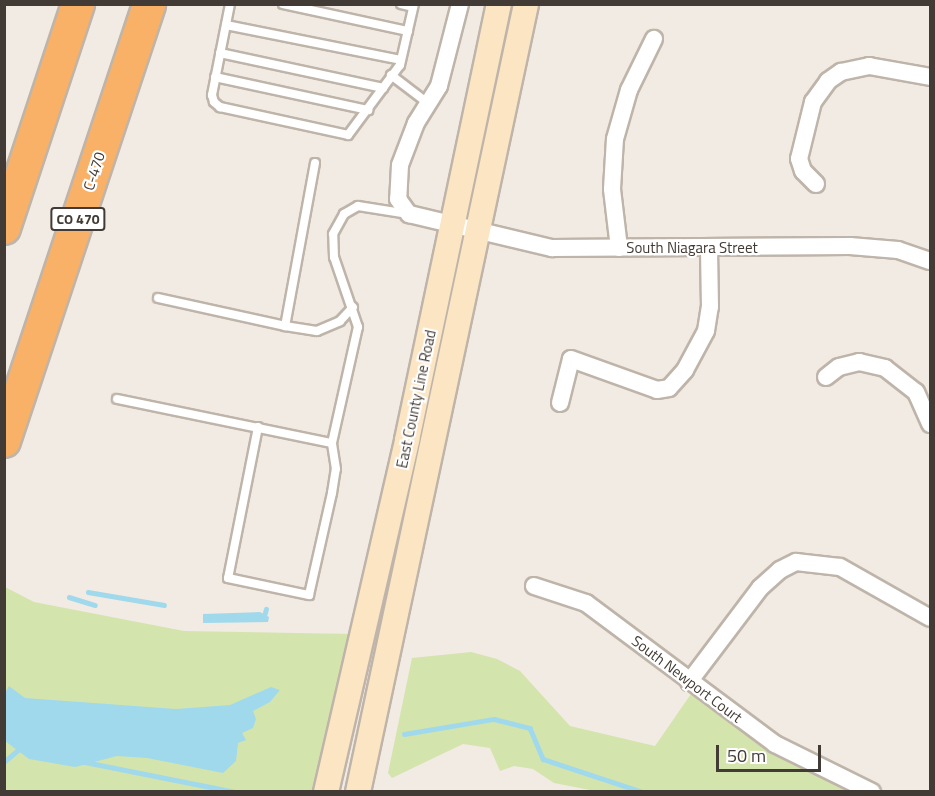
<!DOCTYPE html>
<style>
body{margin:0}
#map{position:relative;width:935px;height:796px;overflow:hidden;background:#f1ebe3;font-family:"Titillium Web",sans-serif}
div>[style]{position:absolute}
.green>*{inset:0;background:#d4e4ad}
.water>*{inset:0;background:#a0d9ec}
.stream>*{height:4.5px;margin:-2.25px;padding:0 2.25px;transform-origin:2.25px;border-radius:2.25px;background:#a0d9ec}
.roads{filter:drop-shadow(2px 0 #bfb4a9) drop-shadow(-2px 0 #bfb4a9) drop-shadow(0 2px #bfb4a9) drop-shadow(0 -2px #bfb4a9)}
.service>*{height:8px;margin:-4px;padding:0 4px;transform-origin:4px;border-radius:4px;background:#fff}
.minor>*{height:16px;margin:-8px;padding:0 8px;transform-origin:8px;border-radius:8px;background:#fff}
.secondary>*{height:24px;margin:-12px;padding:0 12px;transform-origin:12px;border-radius:12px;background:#fce5c2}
.motorway>*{height:32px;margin:-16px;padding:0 16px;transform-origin:16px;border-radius:16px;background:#f8b167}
span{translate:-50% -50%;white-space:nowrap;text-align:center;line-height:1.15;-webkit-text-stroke:4.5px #fff;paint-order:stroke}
.shield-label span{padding:2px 4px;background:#fff;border:2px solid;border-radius:4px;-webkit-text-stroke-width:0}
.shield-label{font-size:14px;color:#423a34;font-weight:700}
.street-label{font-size:15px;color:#423a34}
.frame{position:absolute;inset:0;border:6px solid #423a34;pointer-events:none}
.scale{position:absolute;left:716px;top:745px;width:105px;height:27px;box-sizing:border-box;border:3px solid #423a34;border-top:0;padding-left:8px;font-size:18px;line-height:21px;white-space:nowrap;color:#423a34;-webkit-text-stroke:4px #fff;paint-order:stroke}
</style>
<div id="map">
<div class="green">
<i style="clip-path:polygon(5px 587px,34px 602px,184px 631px,355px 634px,319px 791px,5px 791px)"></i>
<i style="clip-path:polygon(471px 652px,497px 659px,520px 671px,570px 726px,655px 746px,691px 694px,753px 738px,856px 791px,595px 791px,554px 783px,533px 769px,514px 766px,500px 771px,490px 748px,463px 744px,392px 778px,388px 773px,412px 658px)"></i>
</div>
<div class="water">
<i style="clip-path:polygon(260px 612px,269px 617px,268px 622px,203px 623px,203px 614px)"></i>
<i style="clip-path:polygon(9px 686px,25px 698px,176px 709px,230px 705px,271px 687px,280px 690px,270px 702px,253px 711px,256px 719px,253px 728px,242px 733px,246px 740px,238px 743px,236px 761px,223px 773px,147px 758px,117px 756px,75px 767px,29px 759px,5px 741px,5px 693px)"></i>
</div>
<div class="stream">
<i style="left:88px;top:592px;width:77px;rotate:9.7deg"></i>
<i style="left:69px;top:597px;width:27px;rotate:17deg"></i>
<i style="left:264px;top:616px;width:7px;rotate:-74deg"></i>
<i style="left:404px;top:734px;width:91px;rotate:-9.5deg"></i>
<i style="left:494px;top:719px;width:37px;rotate:14deg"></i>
<i style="left:530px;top:728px;width:34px;rotate:67deg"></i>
<i style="left:543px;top:759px;width:105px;rotate:18.3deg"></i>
<i style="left:4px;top:762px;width:21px;rotate:-41deg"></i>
<i style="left:85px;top:762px;width:153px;rotate:11.3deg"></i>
</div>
<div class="roads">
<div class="service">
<i style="left:230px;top:4px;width:93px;rotate:101.2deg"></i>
<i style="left:212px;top:95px;width:7px;rotate:74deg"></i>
<i style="left:214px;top:102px;width:8px;rotate:40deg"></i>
<i style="left:220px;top:107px;width:131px;rotate:12.3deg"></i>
<i style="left:348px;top:135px;width:87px;rotate:-53.4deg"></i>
<i style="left:400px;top:65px;width:63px;rotate:-77.1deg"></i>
<i style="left:283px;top:4px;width:128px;rotate:12.2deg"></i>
<i style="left:401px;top:4px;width:12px;rotate:14deg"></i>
<i style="left:226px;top:25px;width:178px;rotate:11.3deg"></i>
<i style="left:220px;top:53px;width:167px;rotate:12.1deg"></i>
<i style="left:391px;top:75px;width:48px;rotate:37.3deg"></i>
<i style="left:215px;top:77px;width:157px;rotate:12.2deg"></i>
<i style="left:315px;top:163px;width:166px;rotate:100.4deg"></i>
<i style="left:285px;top:326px;width:32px;rotate:9deg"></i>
<i style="left:317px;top:331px;width:25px;rotate:-23deg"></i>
<i style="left:340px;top:321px;width:19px;rotate:-47deg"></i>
<i style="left:158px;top:298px;width:130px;rotate:12.4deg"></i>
<i style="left:117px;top:399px;width:219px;rotate:11.6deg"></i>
<i style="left:332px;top:443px;width:119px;rotate:-77.4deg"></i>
<i style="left:358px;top:327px;width:74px;rotate:-108.9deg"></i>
<i style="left:334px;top:257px;width:23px;rotate:-92deg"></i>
<i style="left:333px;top:234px;width:23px;rotate:-61deg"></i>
<i style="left:344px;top:214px;width:16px;rotate:-30deg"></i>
<i style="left:358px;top:206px;width:51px;rotate:9.1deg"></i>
<i style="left:258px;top:427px;width:154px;rotate:101.2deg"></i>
<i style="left:228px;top:578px;width:83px;rotate:11.9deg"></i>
<i style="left:309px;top:595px;width:105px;rotate:-77.3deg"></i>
<i style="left:332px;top:493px;width:24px;rotate:-81deg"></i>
<i style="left:336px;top:469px;width:26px;rotate:-99deg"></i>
</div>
<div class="minor">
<i style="left:460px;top:4px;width:85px;rotate:104.4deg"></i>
<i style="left:439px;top:86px;width:44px;rotate:121.9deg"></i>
<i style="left:416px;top:123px;width:45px;rotate:110.9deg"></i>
<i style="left:400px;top:165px;width:34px;rotate:93deg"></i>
<i style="left:398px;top:199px;width:19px;rotate:54deg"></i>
<i style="left:409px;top:214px;width:147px;rotate:13.4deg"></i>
<i style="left:552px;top:248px;width:298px;rotate:-0.4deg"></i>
<i style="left:850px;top:246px;width:48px;rotate:4.8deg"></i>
<i style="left:898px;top:250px;width:34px;rotate:19deg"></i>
<i style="left:816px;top:184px;width:18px;rotate:-135deg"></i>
<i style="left:803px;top:171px;width:13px;rotate:-108deg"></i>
<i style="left:799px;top:159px;width:59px;rotate:-76.2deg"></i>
<i style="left:813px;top:102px;width:26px;rotate:-54deg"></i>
<i style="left:828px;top:81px;width:16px;rotate:-35deg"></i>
<i style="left:841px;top:72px;width:29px;rotate:-12deg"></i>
<i style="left:869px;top:66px;width:62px;rotate:10.2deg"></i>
<i style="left:619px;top:248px;width:59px;rotate:-96.8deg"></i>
<i style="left:612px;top:189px;width:50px;rotate:-86.6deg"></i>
<i style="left:615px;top:139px;width:51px;rotate:-74.1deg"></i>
<i style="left:629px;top:90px;width:57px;rotate:-63.9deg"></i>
<i style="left:826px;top:377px;width:16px;rotate:-38deg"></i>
<i style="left:839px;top:367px;width:21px;rotate:-14deg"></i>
<i style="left:859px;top:362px;width:27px;rotate:13deg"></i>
<i style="left:885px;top:368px;width:39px;rotate:38deg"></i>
<i style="left:916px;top:392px;width:35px;rotate:66deg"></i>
<i style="left:560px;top:403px;width:45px;rotate:-76deg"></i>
<i style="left:571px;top:359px;width:91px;rotate:19.8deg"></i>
<i style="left:657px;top:390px;width:12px;rotate:-9deg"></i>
<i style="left:669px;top:388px;width:24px;rotate:-48deg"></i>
<i style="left:685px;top:370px;width:44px;rotate:-61.7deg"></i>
<i style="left:706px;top:331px;width:24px;rotate:-81deg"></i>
<i style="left:710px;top:307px;width:58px;rotate:-91deg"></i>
<i style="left:534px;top:586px;width:55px;rotate:18.1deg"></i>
<i style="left:586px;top:603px;width:236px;rotate:36.7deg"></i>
<i style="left:775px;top:744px;width:108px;rotate:26.3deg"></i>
<i style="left:689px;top:682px;width:118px;rotate:-52.9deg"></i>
<i style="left:760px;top:588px;width:27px;rotate:-42deg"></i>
<i style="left:780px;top:570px;width:18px;rotate:-27deg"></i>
<i style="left:796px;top:562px;width:44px;rotate:6.5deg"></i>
<i style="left:840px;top:567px;width:103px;rotate:29.5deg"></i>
</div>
<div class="secondary">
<i style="left:326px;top:792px;width:361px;rotate:-77deg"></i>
<i style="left:407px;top:440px;width:446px;rotate:-78.1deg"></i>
<i style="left:358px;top:792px;width:806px;rotate:-77.96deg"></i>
</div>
<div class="motorway">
<i style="left:4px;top:228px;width:236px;rotate:-71.7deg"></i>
<i style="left:4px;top:441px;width:460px;rotate:-71.6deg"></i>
</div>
</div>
<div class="shield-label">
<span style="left:78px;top:219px">CO 470</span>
</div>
<div class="street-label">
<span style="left:94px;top:171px;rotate:-72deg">C-470</span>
<span style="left:692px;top:248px">South Niagara Street</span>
<span style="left:416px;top:399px;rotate:-78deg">East County Line Road</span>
<span style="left:687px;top:679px;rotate:37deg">South Newport Court</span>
</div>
<div class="frame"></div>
<div class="scale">50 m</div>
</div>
